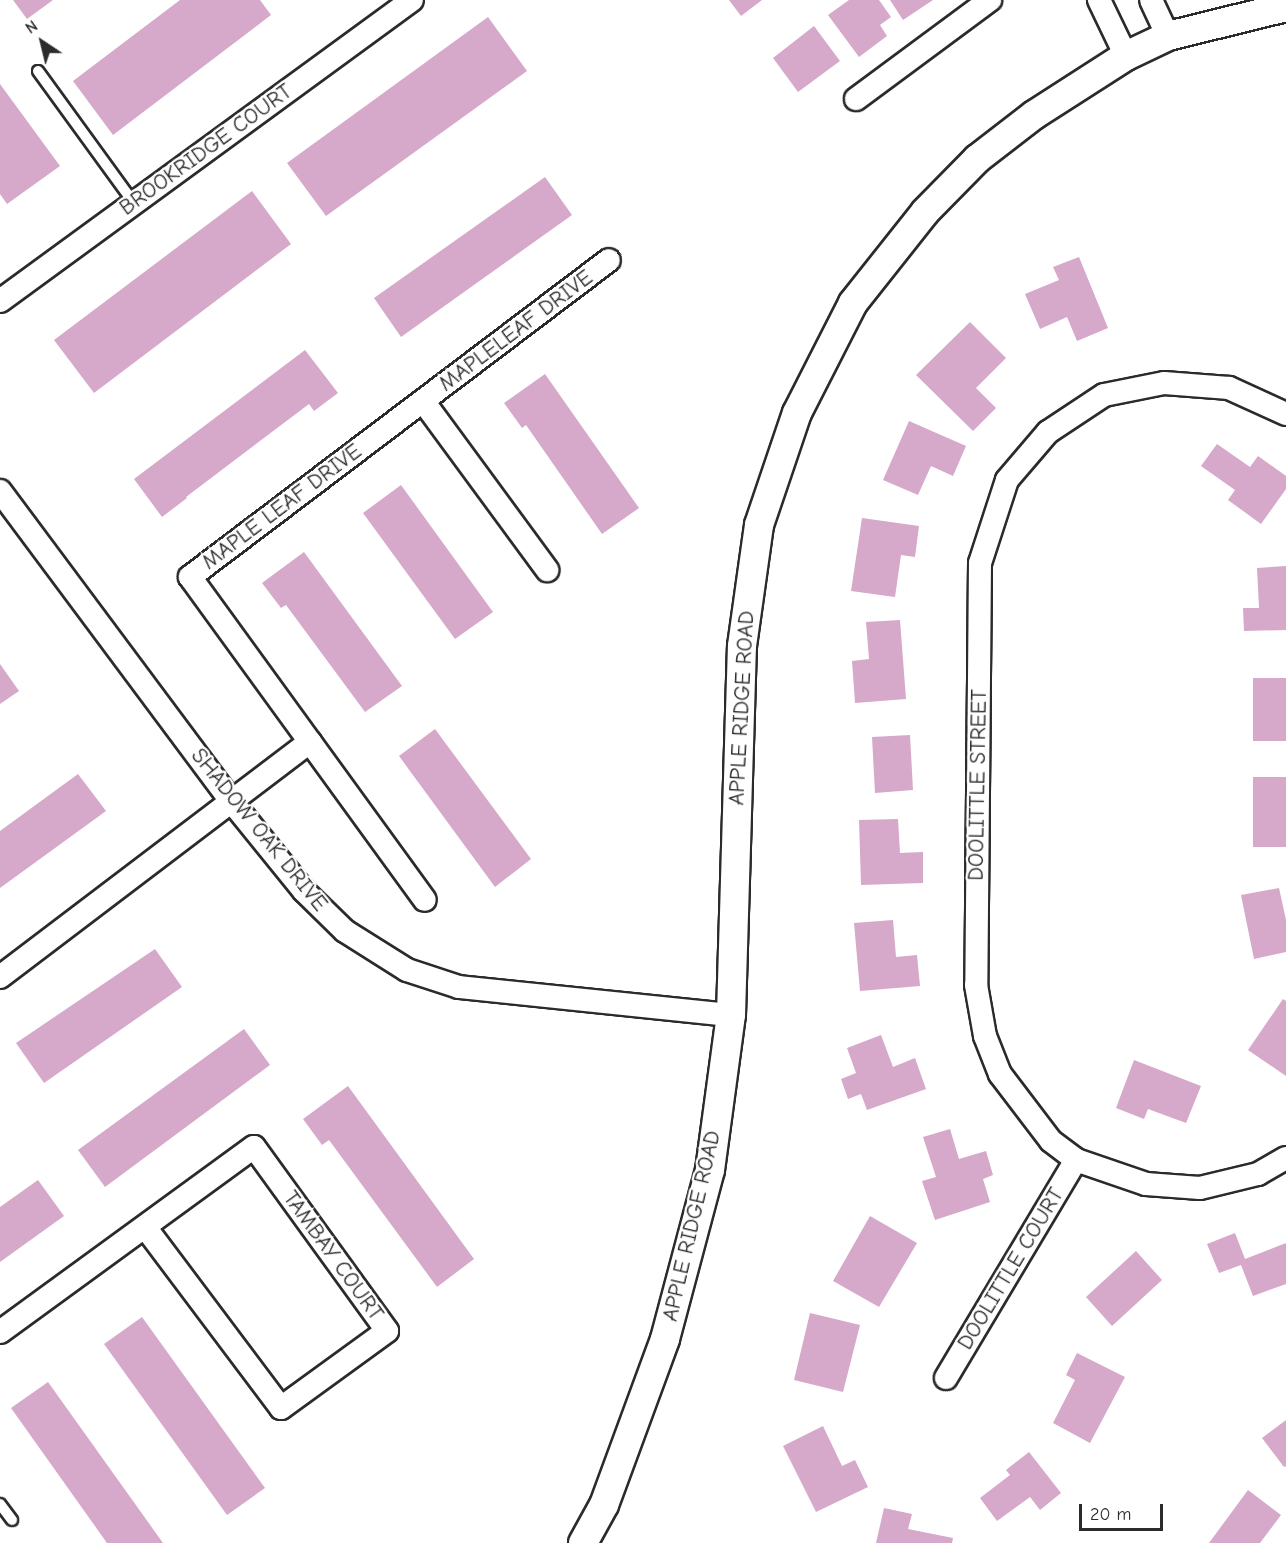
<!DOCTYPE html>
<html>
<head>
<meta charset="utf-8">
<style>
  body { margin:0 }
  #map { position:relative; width:1286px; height:1543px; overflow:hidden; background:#fff; font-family:"Comic Neue",sans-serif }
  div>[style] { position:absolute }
  .building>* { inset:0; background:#d6a8ca }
  .roads { filter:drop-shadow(2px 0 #2b2b2b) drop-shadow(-2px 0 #2b2b2b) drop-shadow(0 2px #2b2b2b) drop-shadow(0 -2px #2b2b2b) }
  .service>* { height:10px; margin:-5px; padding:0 5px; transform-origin:5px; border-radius:5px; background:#fff }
  .minor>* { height:22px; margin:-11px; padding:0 11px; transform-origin:11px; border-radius:11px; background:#fff }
  .tertiary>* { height:28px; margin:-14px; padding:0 14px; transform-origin:14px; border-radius:14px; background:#fff }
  span { translate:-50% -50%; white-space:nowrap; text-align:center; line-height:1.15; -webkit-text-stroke:4.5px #fff; paint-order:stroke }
  .street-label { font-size:22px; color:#2b2b2b }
  .north { position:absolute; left:12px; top:12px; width:60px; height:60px; -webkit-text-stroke:4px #fff; paint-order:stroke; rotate:325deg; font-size:16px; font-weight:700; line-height:24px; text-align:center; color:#2b2b2b }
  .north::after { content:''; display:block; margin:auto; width:21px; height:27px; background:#2b2b2b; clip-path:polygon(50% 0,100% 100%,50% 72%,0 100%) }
  .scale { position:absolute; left:1079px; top:1504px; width:84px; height:27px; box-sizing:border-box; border:3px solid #2b2b2b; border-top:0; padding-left:8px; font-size:18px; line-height:21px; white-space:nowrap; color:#2b2b2b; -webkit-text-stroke:4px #fff; paint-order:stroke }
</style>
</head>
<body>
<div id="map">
  <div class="building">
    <i style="clip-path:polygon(13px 0,53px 0,27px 19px)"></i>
    <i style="clip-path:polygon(180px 0,260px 0,271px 15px,113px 135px,73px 81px)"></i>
    <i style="clip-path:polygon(729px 0,762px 0,741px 16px)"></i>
    <i style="clip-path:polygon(849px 0,879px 0,891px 17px,880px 25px,887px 36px,859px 57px,828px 15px)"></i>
    <i style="clip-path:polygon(890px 0,933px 0,903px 20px)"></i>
    <i style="clip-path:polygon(488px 17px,527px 71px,326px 216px,287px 163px)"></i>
    <i style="clip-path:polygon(814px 26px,840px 61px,798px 92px,773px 58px)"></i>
    <i style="clip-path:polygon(0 84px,60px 166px,7px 204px,0 194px)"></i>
    <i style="clip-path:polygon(545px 177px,572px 215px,401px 337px,374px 298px)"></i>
    <i style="clip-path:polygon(252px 191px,291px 244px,94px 393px,54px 340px)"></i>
    <i style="clip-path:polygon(1079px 257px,1108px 328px,1077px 341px,1067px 317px,1040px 329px,1025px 294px,1059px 280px,1053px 267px)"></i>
    <i style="clip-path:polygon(970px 322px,1006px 358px,976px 388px,996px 408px,973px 431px,916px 375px)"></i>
    <i style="clip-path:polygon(305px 350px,338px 393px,314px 411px,309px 404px,186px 497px,187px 498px,162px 517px,134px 479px)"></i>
    <i style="clip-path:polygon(545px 374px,639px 508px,602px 534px,526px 425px,522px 428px,504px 403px)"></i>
    <i style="clip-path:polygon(909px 421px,966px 446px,953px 476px,931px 466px,918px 495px,883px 480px)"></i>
    <i style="clip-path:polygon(1217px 444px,1250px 467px,1258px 456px,1286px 476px,1286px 489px,1261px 524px,1228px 500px,1235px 490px,1201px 466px)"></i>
    <i style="clip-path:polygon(401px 485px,493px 612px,455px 639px,363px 513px)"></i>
    <i style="clip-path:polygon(862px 518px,919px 526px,915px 557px,901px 555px,895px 597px,851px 591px)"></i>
    <i style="clip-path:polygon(304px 552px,402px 686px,365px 712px,286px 605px,281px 608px,262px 583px)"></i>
    <i style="clip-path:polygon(1286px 566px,1286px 630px,1244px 631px,1243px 608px,1259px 608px,1257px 568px)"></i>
    <i style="clip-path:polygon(900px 620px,906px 699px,855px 703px,852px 661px,869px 659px,866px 622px)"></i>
    <i style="clip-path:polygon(0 664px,19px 691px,0 704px)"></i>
    <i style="clip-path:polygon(1253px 678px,1286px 678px,1286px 741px,1253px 741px)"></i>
    <i style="clip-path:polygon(435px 729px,531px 859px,495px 887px,399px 756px)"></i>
    <i style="clip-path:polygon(910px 735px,913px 790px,875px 793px,872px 737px)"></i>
    <i style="clip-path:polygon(78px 774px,106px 811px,0 888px,0 831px)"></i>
    <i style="clip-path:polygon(1253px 777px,1286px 777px,1286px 847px,1253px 847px)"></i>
    <i style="clip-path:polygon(898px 819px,900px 853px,923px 852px,923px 883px,861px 885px,859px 820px)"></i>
    <i style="clip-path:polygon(1279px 888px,1286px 920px,1286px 952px,1254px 959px,1241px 895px)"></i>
    <i style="clip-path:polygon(893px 920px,896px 957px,917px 955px,920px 986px,860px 991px,854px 923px)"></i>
    <i style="clip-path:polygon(155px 949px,182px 987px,44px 1083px,16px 1043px)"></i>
    <i style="clip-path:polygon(1283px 999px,1286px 1001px,1286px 1076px,1248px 1050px)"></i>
    <i style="clip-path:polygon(244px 1029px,270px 1065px,105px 1187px,78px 1150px)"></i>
    <i style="clip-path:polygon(881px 1035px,893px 1067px,915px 1058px,926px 1089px,867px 1110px,861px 1094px,848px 1099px,841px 1079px,856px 1073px,847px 1048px)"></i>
    <i style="clip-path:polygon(1134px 1060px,1201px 1086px,1186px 1123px,1148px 1109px,1144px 1119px,1116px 1108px)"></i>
    <i style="clip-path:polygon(348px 1086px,474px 1259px,437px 1287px,329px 1140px,322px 1145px,303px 1119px)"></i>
    <i style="clip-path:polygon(950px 1129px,959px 1159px,986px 1151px,993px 1175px,983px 1179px,990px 1202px,935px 1220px,922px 1181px,936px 1177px,923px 1137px)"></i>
    <i style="clip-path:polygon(38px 1180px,64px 1216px,0 1262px,0 1207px)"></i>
    <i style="clip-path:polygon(870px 1216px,917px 1243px,879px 1307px,833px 1281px)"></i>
    <i style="clip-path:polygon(1235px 1233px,1245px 1259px,1286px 1243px,1286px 1284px,1253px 1296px,1241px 1265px,1219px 1273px,1207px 1244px)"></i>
    <i style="clip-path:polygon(1136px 1251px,1162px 1280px,1112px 1326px,1086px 1297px)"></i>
    <i style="clip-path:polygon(810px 1313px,860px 1325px,843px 1392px,794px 1380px)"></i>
    <i style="clip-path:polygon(142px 1317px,265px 1488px,227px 1515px,104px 1344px)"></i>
    <i style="clip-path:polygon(1077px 1353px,1125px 1377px,1090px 1443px,1053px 1423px,1075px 1380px,1066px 1375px)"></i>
    <i style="clip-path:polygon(48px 1382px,163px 1543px,107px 1543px,11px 1408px)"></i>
    <i style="clip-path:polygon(1286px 1420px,1286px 1466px,1284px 1467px,1262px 1438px)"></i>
    <i style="clip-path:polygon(823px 1426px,842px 1466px,855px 1460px,868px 1487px,816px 1512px,783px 1446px)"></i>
    <i style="clip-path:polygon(1029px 1452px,1061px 1493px,1040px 1510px,1030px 1497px,997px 1521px,980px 1498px,1010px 1475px,1006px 1470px)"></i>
    <i style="clip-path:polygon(1248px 1490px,1281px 1515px,1260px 1543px,1209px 1543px)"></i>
    <i style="clip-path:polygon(884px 1508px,912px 1514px,908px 1529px,953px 1538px,952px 1543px,876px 1543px)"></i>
  </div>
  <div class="roads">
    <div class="service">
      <i style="left:38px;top:71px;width:163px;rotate:54deg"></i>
      <i style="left:0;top:1504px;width:20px;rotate:53deg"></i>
    </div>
    <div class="minor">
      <i style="left:1099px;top:0;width:62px;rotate:64.3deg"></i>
      <i style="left:1151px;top:0;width:40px;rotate:65deg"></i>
      <i style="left:856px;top:99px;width:167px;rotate:-36.5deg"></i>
      <i style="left:0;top:301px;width:510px;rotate:-36.15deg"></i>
      <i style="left:423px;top:401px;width:210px;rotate:53.7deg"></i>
      <i style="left:1286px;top:414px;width:63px;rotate:-155.5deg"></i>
      <i style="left:1229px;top:388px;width:65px;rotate:-175.6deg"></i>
      <i style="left:1164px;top:383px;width:61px;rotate:168.7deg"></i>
      <i style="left:1104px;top:395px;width:67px;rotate:146.5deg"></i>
      <i style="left:1048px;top:432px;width:63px;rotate:130.5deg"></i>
      <i style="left:1007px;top:480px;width:87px;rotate:108deg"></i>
      <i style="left:980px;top:563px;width:422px;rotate:90.5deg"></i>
      <i style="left:976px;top:985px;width:52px;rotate:80deg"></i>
      <i style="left:985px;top:1036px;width:41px;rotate:68.5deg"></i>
      <i style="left:1000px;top:1074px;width:84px;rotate:52.7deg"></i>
      <i style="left:1051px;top:1141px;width:31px;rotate:37deg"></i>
      <i style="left:1076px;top:1160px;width:74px;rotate:18.9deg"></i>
      <i style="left:1146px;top:1184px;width:54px;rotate:4.2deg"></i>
      <i style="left:1200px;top:1188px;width:60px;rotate:-13.6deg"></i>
      <i style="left:1258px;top:1174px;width:32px;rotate:-30deg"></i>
      <i style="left:0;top:491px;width:388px;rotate:53.3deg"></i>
      <i style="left:232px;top:802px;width:114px;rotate:51deg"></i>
      <i style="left:304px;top:891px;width:57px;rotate:44.3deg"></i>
      <i style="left:345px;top:931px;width:73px;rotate:32.2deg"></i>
      <i style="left:407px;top:970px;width:55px;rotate:18.1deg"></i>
      <i style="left:459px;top:987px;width:273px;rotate:5.9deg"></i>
      <i style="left:310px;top:742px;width:195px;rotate:54deg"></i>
      <i style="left:0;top:977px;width:389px;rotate:-37.2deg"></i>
      <i style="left:310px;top:742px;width:204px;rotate:-126deg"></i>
      <i style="left:190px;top:577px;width:525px;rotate:-37.11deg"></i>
      <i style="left:0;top:1332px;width:314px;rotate:-36.1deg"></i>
      <i style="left:254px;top:1147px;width:227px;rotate:54.1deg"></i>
      <i style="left:387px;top:1331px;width:131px;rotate:144deg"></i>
      <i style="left:281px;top:1408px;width:226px;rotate:-126.9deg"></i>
      <i style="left:946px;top:1378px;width:254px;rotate:-59.2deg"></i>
    </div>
    <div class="tertiary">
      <i style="left:583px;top:1543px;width:43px;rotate:-61.1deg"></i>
      <i style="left:604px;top:1505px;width:177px;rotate:-69.8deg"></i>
      <i style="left:665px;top:1339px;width:175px;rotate:-75.1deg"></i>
      <i style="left:710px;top:1170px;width:156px;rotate:-82.3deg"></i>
      <i style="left:731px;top:1015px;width:369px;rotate:-88.3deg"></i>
      <i style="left:742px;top:646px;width:122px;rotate:-82deg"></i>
      <i style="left:759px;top:525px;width:118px;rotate:-71.3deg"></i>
      <i style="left:797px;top:413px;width:123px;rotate:-63deg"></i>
      <i style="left:853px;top:303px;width:116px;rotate:-51.6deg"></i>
      <i style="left:925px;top:212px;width:74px;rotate:-45.5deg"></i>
      <i style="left:977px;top:159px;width:72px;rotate:-37.7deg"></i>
      <i style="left:1034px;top:115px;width:109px;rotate:-32.7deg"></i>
      <i style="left:1126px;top:56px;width:47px;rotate:-25.5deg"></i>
      <i style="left:1168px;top:36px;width:122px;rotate:-13.8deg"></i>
    </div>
  </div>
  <div class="street-label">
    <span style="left:206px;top:150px;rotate:-36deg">BROOKRIDGE COURT</span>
    <span style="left:516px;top:331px;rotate:-37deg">MAPLELEAF DRIVE</span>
    <span style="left:282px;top:507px;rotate:-37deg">MAPLE LEAF DRIVE</span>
    <span style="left:742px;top:708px;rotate:-87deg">APPLE RIDGE ROAD</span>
    <span style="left:978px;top:785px;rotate:-89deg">DOOLITTLE STREET</span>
    <span style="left:259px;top:830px;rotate:51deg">SHADOW OAK DRIVE</span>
    <span style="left:692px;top:1226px;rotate:-77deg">APPLE RIDGE ROAD</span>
    <span style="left:333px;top:1256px;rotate:54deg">TAMBAY COURT</span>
    <span style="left:1011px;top:1269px;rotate:-59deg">DOOLITTLE COURT</span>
  </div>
  <div class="north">N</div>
  <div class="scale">20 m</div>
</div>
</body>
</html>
